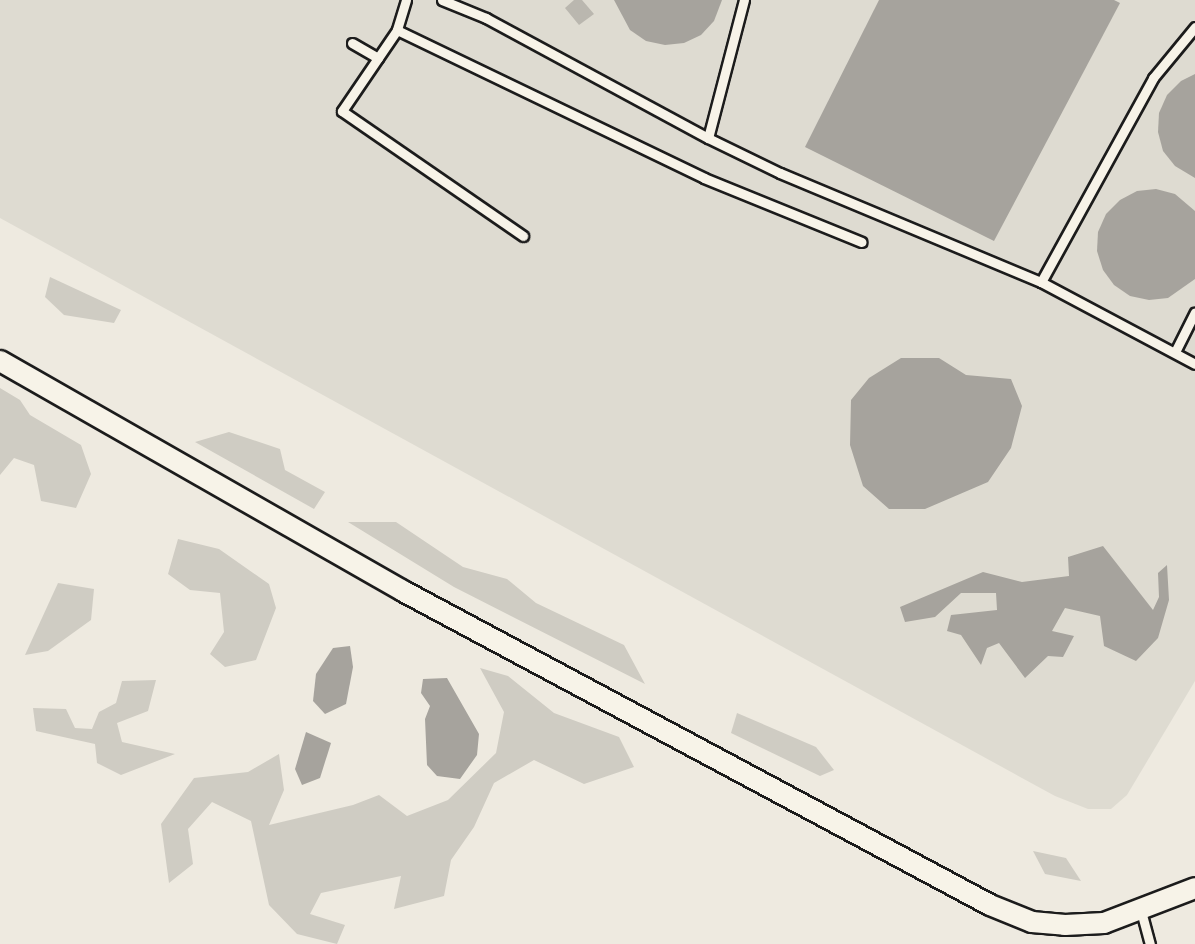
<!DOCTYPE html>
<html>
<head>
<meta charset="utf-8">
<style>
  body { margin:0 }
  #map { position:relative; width:1195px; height:944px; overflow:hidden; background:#eeeae0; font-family:Pangolin,sans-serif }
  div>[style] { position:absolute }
  .built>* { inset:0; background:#dedbd1 }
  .green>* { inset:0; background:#cfccc3 }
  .water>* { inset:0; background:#a6a39d }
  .building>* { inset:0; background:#bab7af }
  .roads { filter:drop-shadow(2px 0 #1c1c1c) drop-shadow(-2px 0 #1c1c1c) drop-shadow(0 2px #1c1c1c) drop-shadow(0 -2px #1c1c1c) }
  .lane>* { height:9px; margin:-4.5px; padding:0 4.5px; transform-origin:4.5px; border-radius:4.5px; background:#f7f3e8 }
  .street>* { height:20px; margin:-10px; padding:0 10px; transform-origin:10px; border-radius:10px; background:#f7f3e8 }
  span { translate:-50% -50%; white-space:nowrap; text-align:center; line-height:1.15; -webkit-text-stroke:4.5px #f7f3e8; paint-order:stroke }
</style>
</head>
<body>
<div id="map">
  <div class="built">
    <i style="clip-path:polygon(0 0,1195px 0,1195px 681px,1127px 795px,1111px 809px,1088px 809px,1055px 796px,0 218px)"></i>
  </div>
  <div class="green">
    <i style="clip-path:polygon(50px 277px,121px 310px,114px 323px,64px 315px,45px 297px)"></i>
    <i style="clip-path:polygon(0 388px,20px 400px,30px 415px,81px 445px,91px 474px,76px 508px,41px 501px,34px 465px,14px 458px,0 475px)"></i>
    <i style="clip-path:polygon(229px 432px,280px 449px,285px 470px,325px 492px,314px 509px,195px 442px)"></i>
    <i style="clip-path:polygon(348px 522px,396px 522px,463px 567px,507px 579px,536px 603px,624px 645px,645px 684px,454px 587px)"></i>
    <i style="clip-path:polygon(178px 539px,219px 549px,269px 584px,276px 608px,256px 660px,225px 667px,210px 654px,224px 632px,220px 593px,190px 590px,168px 574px)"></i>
    <i style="clip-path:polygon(58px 583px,94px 589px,91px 620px,48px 651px,25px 655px)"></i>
    <i style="clip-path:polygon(480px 668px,508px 676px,554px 713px,619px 737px,634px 767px,584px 784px,534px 760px,494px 783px,474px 827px,451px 860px,444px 896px,394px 909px,401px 876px,321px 893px,310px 914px,345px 925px,337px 944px,297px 934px,269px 905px,251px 821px,212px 802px,188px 829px,193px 864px,169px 883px,161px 824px,194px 778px,248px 772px,279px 754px,284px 790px,269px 825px,353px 805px,379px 795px,407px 816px,448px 800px,496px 753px,504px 712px)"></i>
    <i style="clip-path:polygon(156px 680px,148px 711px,117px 723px,122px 742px,175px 754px,121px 775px,97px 763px,95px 744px,36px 731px,33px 708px,66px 709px,75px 728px,92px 729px,99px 712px,116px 703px,122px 681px)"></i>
    <i style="clip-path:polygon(737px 713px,816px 747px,834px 770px,820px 776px,731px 733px)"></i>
    <i style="clip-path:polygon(1033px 851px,1066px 858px,1081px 881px,1045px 874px)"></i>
  </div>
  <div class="water">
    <i style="clip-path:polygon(614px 0,722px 0,714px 21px,701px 35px,684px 43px,665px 45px,646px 41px,630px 30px)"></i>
    <i style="clip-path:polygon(879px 0,1114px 0,1120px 3px,994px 241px,805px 147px)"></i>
    <i style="clip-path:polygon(1195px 74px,1195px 178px,1175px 166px,1163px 151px,1158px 132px,1159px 113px,1167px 95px,1181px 81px)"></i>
    <i style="clip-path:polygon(1156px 189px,1175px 194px,1195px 211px,1195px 279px,1168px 298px,1149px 300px,1130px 296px,1114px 285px,1103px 270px,1097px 251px,1098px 232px,1106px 214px,1120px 200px,1137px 191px)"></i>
    <i style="clip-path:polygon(901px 358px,939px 358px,966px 375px,1011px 379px,1022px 406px,1011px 448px,988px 482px,925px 509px,889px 509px,863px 486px,850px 445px,851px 400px,869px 378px)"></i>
    <i style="clip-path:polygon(1103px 546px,1153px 610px,1159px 597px,1158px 573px,1167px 565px,1169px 600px,1158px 638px,1136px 661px,1104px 646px,1100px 616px,1065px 608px,1052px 631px,1074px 636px,1063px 657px,1048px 656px,1025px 678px,999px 643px,987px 648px,981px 665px,961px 635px,947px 631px,951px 615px,997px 610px,996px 593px,961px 593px,935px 617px,905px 622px,900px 607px,983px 572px,1022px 582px,1069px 576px,1068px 557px)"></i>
    <i style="clip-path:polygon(350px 646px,353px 667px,346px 704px,325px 714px,313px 701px,316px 674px,333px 648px)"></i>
    <i style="clip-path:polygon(447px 678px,479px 734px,477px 755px,460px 779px,437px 776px,427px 765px,425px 719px,430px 706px,421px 693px,423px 679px)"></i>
    <i style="clip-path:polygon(306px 732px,331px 743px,320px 778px,302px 785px,295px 769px)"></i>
  </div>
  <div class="building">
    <i style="clip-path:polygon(574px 0,582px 0,594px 14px,579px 25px,565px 8px)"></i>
  </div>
  <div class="roads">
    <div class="lane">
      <i style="left:406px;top:0;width:31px;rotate:107deg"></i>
      <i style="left:397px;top:30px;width:98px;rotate:124.2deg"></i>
      <i style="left:342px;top:111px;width:220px;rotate:34.6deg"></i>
      <i style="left:442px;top:0;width:48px;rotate:22.2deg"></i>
      <i style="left:486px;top:18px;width:252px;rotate:28.4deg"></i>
      <i style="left:708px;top:138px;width:80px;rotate:25.9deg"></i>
      <i style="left:780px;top:173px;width:283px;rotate:22.7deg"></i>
      <i style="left:1041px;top:282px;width:174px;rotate:28deg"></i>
      <i style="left:397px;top:30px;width:341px;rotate:25.7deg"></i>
      <i style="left:704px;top:178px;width:170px;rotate:22.1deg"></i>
      <i style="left:352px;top:43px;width:30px;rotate:30deg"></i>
      <i style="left:708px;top:138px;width:143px;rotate:-75.4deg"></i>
      <i style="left:1041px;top:282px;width:233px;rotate:-61.2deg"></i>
      <i style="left:1153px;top:78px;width:66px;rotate:-50.5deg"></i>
      <i style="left:1176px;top:350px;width:42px;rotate:-63.4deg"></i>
      <i style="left:1141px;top:911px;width:34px;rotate:75deg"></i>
    </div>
    <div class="street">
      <i style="left:0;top:361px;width:464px;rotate:29.7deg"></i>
      <i style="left:403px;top:591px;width:666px;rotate:28.14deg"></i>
      <i style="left:990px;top:905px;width:45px;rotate:22deg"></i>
      <i style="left:1032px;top:922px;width:33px;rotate:5deg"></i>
      <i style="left:1065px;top:925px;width:39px;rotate:-3deg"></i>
      <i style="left:1104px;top:923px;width:97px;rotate:-21deg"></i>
    </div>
  </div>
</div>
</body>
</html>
